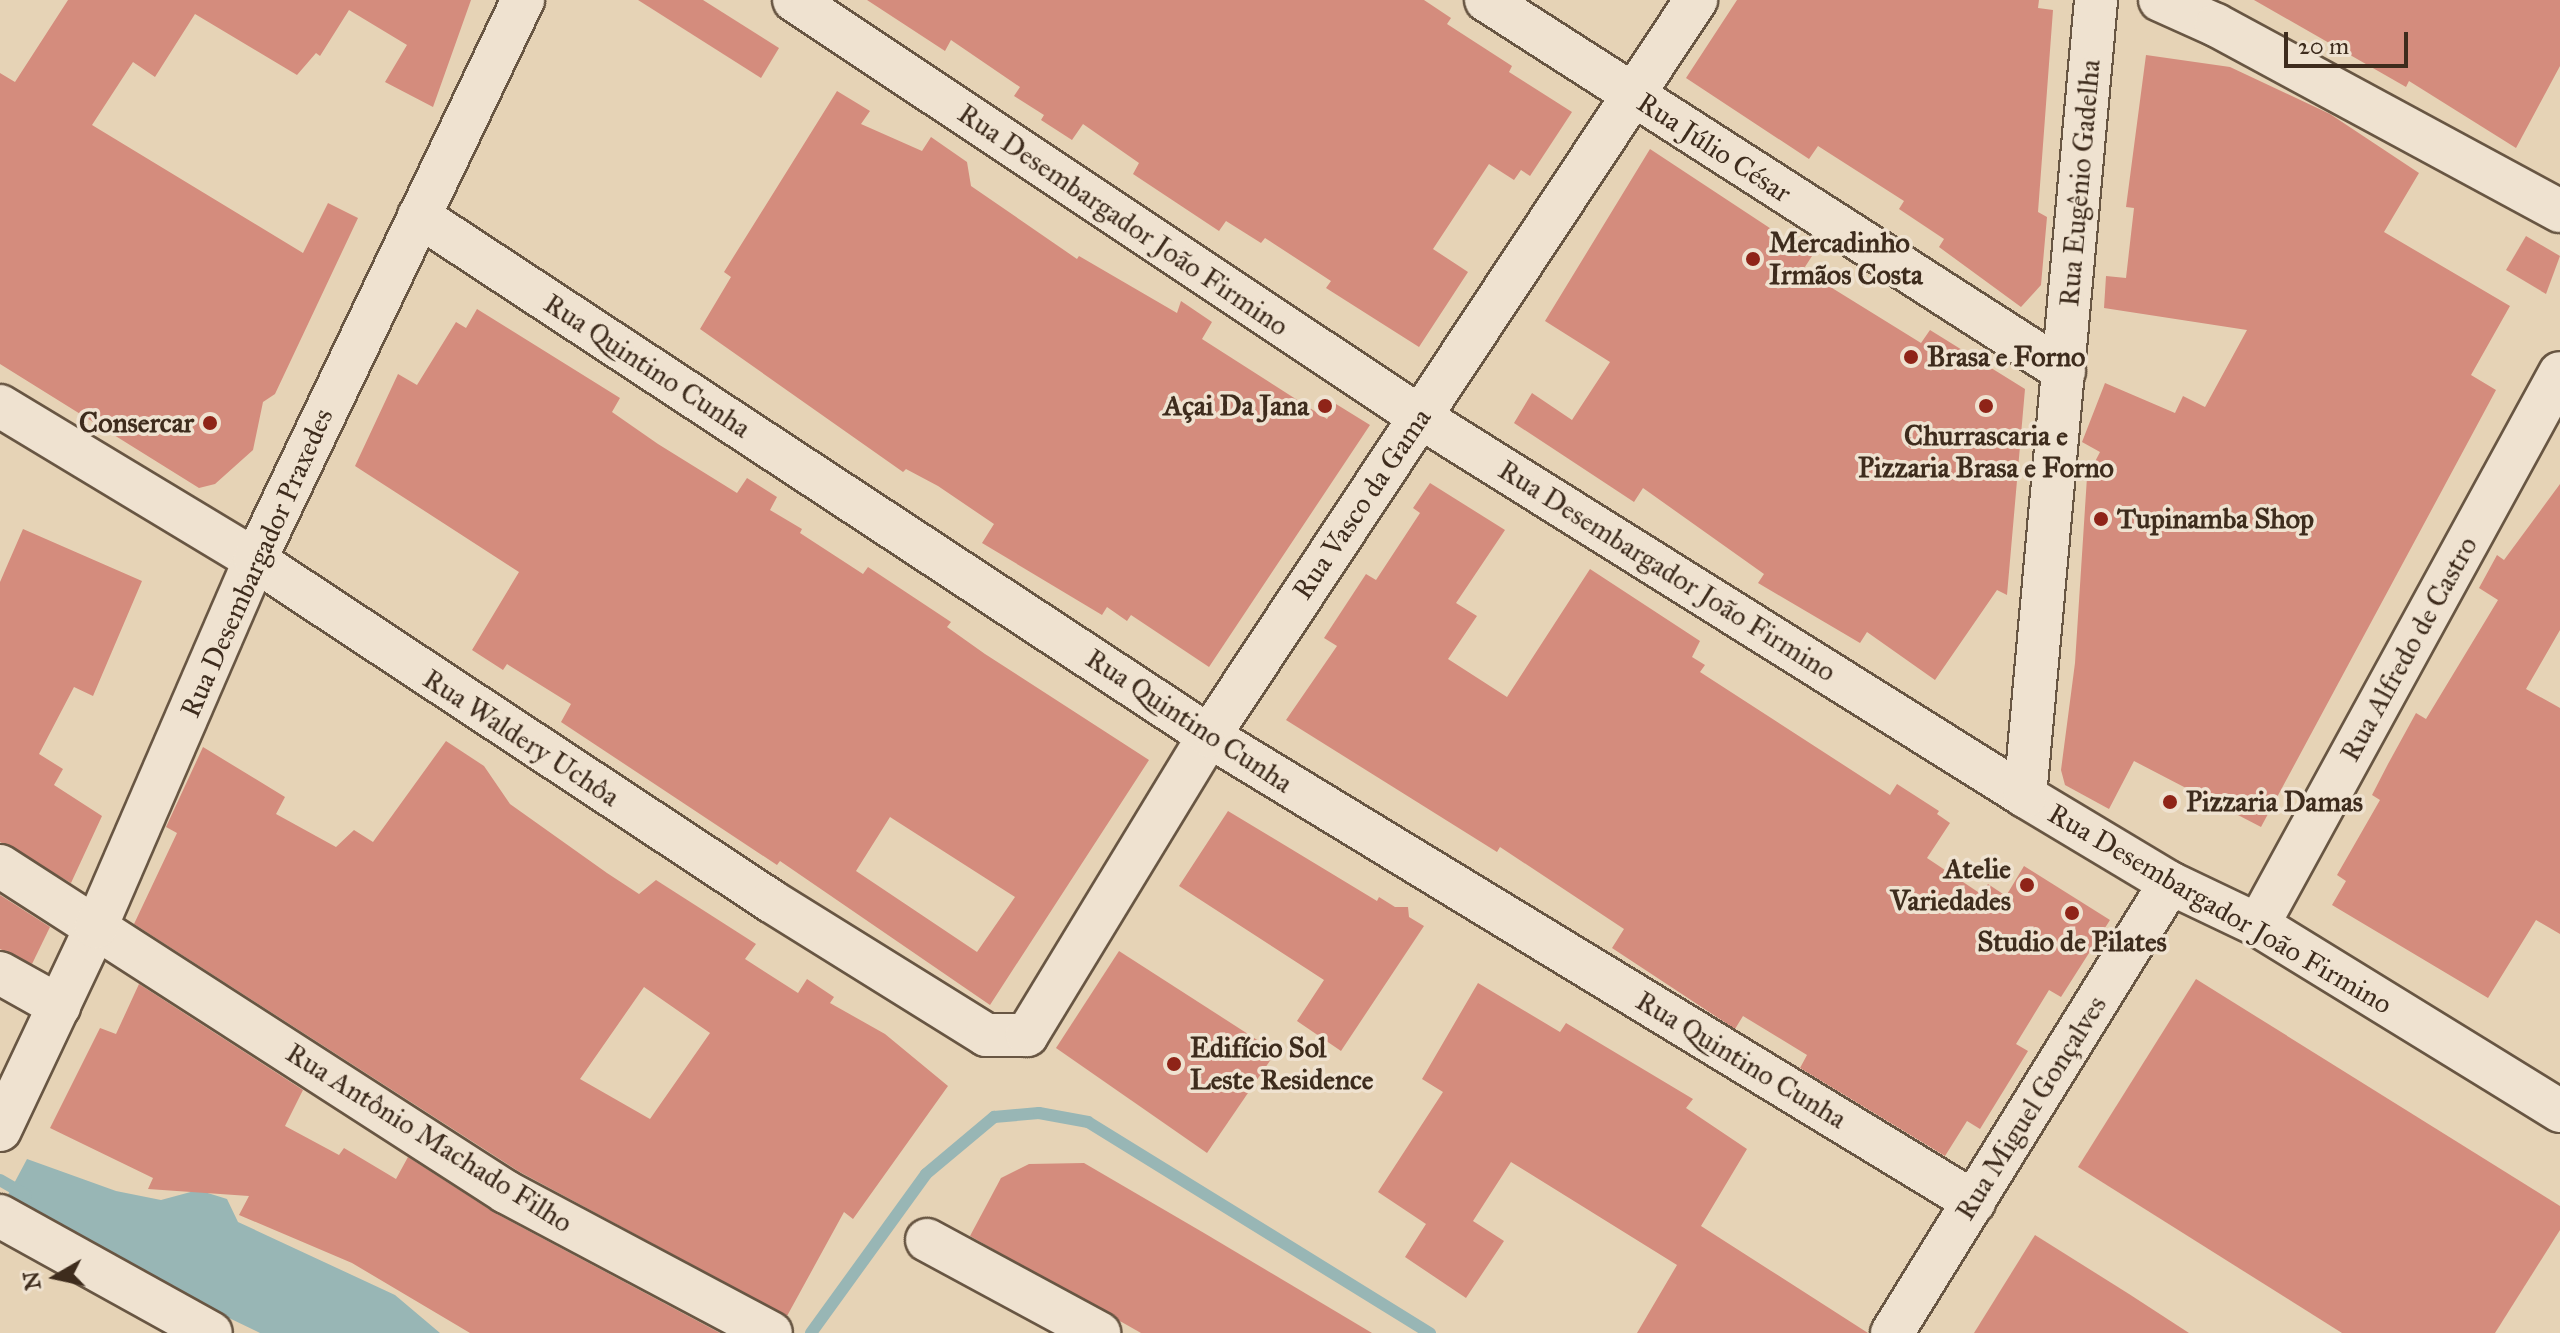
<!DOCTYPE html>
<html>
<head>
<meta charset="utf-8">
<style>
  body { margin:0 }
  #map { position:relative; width:2560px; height:1333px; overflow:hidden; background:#e6d3b6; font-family:"IM FELL Great Primer",serif }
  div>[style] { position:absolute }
  .water>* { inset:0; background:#98b6b5 }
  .stream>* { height:12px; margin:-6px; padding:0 6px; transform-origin:6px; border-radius:6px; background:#98b6b5 }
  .building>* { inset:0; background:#d48c7d }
  .roads { filter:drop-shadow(2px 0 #685643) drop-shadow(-2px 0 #685643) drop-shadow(0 2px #685643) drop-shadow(0 -2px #685643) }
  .minor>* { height:42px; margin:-21px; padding:0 21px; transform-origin:21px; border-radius:21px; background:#efe2d0 }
  .dots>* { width:22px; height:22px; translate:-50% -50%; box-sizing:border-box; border:4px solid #efe2d0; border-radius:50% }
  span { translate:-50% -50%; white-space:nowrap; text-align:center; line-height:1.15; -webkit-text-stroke:7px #efe2d0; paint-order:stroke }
  .street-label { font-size:28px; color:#3e2c1d }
  .poi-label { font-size:28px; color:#3e2c1d; font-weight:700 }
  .left { translate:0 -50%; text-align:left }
  .right { translate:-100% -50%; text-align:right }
  .north { position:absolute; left:16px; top:1237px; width:80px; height:80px; -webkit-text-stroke:6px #efe2d0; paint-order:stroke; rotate:261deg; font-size:22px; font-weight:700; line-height:32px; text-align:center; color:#3e2c1d }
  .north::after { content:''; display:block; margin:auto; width:28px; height:36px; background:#3e2c1d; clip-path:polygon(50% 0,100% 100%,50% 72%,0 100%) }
  .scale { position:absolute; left:2284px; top:32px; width:124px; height:36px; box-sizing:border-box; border:4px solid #3e2c1d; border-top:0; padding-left:10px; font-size:24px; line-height:28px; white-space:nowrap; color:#3e2c1d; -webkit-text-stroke:6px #efe2d0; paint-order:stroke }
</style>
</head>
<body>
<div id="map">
  <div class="water">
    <i style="clip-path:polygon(27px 1159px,116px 1191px,161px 1200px,198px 1190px,227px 1199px,238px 1222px,395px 1295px,440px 1333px,260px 1333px,1px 1208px)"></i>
  </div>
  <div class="stream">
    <i style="left:0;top:1180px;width:30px;rotate:30deg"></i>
    <i style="left:811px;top:1333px;width:196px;rotate:-54.1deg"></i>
    <i style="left:926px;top:1174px;width:89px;rotate:-40deg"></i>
    <i style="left:994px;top:1117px;width:45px;rotate:-5.1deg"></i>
    <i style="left:1039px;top:1113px;width:50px;rotate:10.4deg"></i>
    <i style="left:1088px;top:1122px;width:402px;rotate:31.7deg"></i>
  </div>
  <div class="building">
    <i style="clip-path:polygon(68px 0,471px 0,433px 107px,385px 82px,407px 45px,349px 10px,320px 56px,316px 53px,297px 75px,195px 14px,155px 77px,133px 62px,92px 125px,303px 253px,328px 203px,358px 218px,275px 394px,263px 402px,253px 450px,215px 484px,199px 488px,0 364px,0 73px,15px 82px)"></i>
    <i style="clip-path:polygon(638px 0,703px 0,779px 48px,761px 78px)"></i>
    <i style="clip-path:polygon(867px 0,1424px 0,1451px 18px,1447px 24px,1512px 66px,1509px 72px,1572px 112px,1530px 176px,1521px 170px,1514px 180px,1489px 164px,1433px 249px,1468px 272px,1419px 347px,1326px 288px,1331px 281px,1265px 238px,1261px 243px,1226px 221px,1219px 231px,1133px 174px,1139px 163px,1083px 124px,1072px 140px,1041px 120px,1044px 115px,1014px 96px,1020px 87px,951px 40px,945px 51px)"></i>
    <i style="clip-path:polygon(1737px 0,2039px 0,2038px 8px,2053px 10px,2038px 212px,2047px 217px,2041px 285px,2021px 307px,1939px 247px,1944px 239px,1899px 209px,1904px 201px,1818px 146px,1809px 159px,1686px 78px)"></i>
    <i style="clip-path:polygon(2254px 0,2560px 0,2560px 66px,2516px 148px,2409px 81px,2406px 87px)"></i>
    <i style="clip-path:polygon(2146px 55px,2230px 67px,2330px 114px,2419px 173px,2384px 232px,2510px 306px,2471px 375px,2496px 390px,2261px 827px,2134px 761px,2109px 809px,2065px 785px,2061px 770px,2075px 663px,2087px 477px,2100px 452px,2082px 442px,2105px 383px,2175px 413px,2183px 396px,2205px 407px,2247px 330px,2104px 308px,2106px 276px,2126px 278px,2134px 208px,2126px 207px)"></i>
    <i style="clip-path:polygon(837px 91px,870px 111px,861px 124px,922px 151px,931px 137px,967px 162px,971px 186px,1077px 259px,1079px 256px,1177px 313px,1181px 301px,1212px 322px,1202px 339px,1327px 419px,1336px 404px,1370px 425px,1209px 667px,1131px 615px,1127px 621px,1107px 607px,1102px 615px,982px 543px,994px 524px,938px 486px,906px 469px,903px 472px,700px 329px,731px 277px,724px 272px)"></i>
    <i style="clip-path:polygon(1650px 149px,1812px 256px,1803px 270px,1921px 343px,1930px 330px,2025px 389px,2007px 595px,1997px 590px,1935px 680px,1867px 632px,1860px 643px,1758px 583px,1764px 574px,1643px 488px,1634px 502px,1514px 423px,1532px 393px,1572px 420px,1610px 362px,1545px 321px)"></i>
    <i style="clip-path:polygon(2526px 236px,2560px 256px,2546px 294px,2506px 270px)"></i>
    <i style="clip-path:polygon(evenodd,477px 309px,620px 398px,612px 412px,658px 444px,737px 493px,747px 478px,777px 497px,770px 510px,802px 529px,800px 533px,863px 574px,868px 567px,951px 622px,947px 627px,985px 654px,1149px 760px,990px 1005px,780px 861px,777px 865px,561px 722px,571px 704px,507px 664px,503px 670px,472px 650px,519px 572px,355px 466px,398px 374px,417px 385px,456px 322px,466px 328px,477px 309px,890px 817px,1015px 897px,977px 952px,856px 871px,890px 817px)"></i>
    <i style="clip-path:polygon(1430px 483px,1505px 530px,1456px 603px,1477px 616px,1448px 659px,1507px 697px,1590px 569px,1700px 641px,1692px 657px,1705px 665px,1700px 672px,1890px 795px,1897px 784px,1939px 811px,1937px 814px,1950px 823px,1927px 858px,1981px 894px,1988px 884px,2006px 896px,2024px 866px,2110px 920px,2061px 997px,2049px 990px,2016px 1044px,2028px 1051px,1980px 1129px,1967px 1121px,1945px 1156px,1800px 1068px,1807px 1055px,1743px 1016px,1735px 1029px,1612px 948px,1624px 929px,1500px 847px,1497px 852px,1286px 720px,1337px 646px,1324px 638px,1366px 574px,1376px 580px,1420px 513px,1413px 508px)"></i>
    <i style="clip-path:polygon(2560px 484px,2560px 630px,2526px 689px,2560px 708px,2560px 934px,2536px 920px,2488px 998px,2332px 905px,2346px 881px,2337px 875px,2380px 800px,2372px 795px,2388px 764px,2416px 713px,2426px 719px,2498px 600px,2479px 588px,2497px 555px,2504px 560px)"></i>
    <i style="clip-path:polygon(23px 529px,142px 581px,93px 696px,74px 687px,39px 754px,63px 769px,54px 785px,102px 816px,71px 883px,0 842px,0 582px)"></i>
    <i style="clip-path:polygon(evenodd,446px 741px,484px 766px,510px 804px,607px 873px,639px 894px,656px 880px,756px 944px,745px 959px,798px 993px,807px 979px,834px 997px,830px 1003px,885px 1034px,948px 1086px,853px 1219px,844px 1212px,787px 1316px,518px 1171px,134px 924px,177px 833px,166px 827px,203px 747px,285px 797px,276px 814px,336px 847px,354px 830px,373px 842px,446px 741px,644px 987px,710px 1033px,650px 1119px,580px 1079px,644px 987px)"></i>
    <i style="clip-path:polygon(1228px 811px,1377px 901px,1379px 897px,1395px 907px,1408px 907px,1409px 917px,1424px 926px,1341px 1051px,1297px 1021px,1324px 980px,1179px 886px)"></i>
    <i style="clip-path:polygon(0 895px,50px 927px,32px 964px,0 949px)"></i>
    <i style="clip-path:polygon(1119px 951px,1276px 1052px,1207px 1153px,1056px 1048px)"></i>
    <i style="clip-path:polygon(2196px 979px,2560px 1206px,2560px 1230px,2495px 1333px,2342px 1333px,2078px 1167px)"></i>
    <i style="clip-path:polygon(1478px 983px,1560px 1032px,1566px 1023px,1693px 1099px,1686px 1108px,1747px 1149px,1701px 1226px,1868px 1333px,1637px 1333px,1677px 1265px,1511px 1162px,1473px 1221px,1504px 1241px,1466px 1298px,1405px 1257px,1426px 1224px,1378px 1192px,1443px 1092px,1422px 1079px)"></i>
    <i style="clip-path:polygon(139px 984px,303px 1090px,285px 1126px,339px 1155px,344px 1148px,396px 1179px,408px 1157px,495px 1213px,720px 1333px,470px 1333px,352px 1263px,239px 1215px,249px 1196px,148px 1189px,153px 1178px,50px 1128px,100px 1028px,116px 1034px)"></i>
    <i style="clip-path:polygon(1084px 1163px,1204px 1233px,1372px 1333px,1141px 1333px,970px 1236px,1001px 1178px,1029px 1164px)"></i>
    <i style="clip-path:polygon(2035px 1235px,2129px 1294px,2189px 1333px,1974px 1333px)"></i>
  </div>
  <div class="roads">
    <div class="minor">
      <i style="left:794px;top:0;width:752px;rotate:33.67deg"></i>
      <i style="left:1420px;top:417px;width:714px;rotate:32.06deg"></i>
      <i style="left:2025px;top:796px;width:169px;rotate:31deg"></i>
      <i style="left:2170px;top:883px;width:98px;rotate:25.5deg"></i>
      <i style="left:2258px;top:925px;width:355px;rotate:31.6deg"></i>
      <i style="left:1486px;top:0;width:687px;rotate:32.7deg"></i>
      <i style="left:2160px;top:0;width:61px;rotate:24.1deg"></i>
      <i style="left:2216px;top:25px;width:391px;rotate:28.4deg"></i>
      <i style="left:419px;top:216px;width:946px;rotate:33.35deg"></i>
      <i style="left:1209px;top:736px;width:896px;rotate:31.35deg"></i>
      <i style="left:0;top:406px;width:298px;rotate:31.1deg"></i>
      <i style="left:255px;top:560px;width:618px;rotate:33.46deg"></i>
      <i style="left:771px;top:901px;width:253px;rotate:31.9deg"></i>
      <i style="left:986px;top:1035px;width:41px"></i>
      <i style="left:1027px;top:1035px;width:350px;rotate:-58.7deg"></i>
      <i style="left:1209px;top:736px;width:883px;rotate:-56.51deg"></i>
      <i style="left:2025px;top:796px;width:799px;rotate:-84.9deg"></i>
      <i style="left:0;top:866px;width:602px;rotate:32.79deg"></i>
      <i style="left:506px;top:1192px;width:300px;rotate:28deg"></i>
      <i style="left:2258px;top:925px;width:629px;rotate:-61.32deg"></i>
      <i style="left:0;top:973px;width:68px;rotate:29.2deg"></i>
      <i style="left:0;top:1130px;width:225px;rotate:-64.7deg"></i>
      <i style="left:96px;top:927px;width:400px;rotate:-66.6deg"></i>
      <i style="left:255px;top:560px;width:621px;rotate:-64.43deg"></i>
      <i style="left:0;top:1216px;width:241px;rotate:29deg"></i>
      <i style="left:927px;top:1240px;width:196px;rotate:28.4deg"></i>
      <i style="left:1892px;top:1333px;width:529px;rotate:-58.29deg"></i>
    </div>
  </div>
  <div class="dots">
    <i style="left:1753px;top:259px;background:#8f2418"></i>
    <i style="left:1911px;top:357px;background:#8f2418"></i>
    <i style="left:1325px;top:406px;background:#8f2418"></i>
    <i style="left:1986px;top:406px;background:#8f2418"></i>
    <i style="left:210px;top:423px;background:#8f2418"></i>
    <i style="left:2101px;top:519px;background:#8f2418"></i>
    <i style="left:2170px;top:802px;background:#8f2418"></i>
    <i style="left:2027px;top:885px;background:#8f2418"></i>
    <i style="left:2072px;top:913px;background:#8f2418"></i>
    <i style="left:1174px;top:1064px;background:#8f2418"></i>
  </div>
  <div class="street-label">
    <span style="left:1714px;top:148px;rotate:33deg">Rua Júlio César</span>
    <span style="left:2080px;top:183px;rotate:-85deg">Rua Eugênio Gadelha</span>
    <span style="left:1123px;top:220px;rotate:34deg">Rua Desembargador João Firmino</span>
    <span style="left:647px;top:366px;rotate:33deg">Rua Quintino Cunha</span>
    <span style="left:1362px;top:504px;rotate:-56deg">Rua Vasco da Gama</span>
    <span style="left:257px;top:563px;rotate:-66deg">Rua Desembargador Praxedes</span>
    <span style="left:1667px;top:571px;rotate:32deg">Rua Desembargador João Firmino</span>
    <span style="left:2409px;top:649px;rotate:-61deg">Rua Alfredo de Castro</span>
    <span style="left:1189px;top:721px;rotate:33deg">Rua Quintino Cunha</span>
    <span style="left:521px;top:738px;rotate:33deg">Rua Waldery Uchôa</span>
    <span style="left:2220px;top:909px;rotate:30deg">Rua Desembargador João Firmino</span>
    <span style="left:1741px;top:1060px;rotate:31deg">Rua Quintino Cunha</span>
    <span style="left:2031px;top:1108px;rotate:-58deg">Rua Miguel Gonçalves</span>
    <span style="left:429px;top:1138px;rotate:32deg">Rua Antônio Machado Filho</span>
  </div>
  <div class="poi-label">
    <span class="left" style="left:1769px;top:259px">Mercadinho<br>Irmãos Costa</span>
    <span class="left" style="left:1927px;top:357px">Brasa e Forno</span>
    <span class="right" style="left:1309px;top:406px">Açai Da Jana</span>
    <span class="right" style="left:194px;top:423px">Consercar</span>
    <span style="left:1986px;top:452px">Churrascaria e<br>Pizzaria Brasa e Forno</span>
    <span class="left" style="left:2117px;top:519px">Tupinamba Shop</span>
    <span class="left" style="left:2186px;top:802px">Pizzaria Damas</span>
    <span class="right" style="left:2011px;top:885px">Atelie<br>Variedades</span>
    <span style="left:2072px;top:942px">Studio de Pilates</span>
    <span class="left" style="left:1190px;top:1064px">Edifício Sol<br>Leste Residence</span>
  </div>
  <div class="north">N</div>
  <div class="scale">20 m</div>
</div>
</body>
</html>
